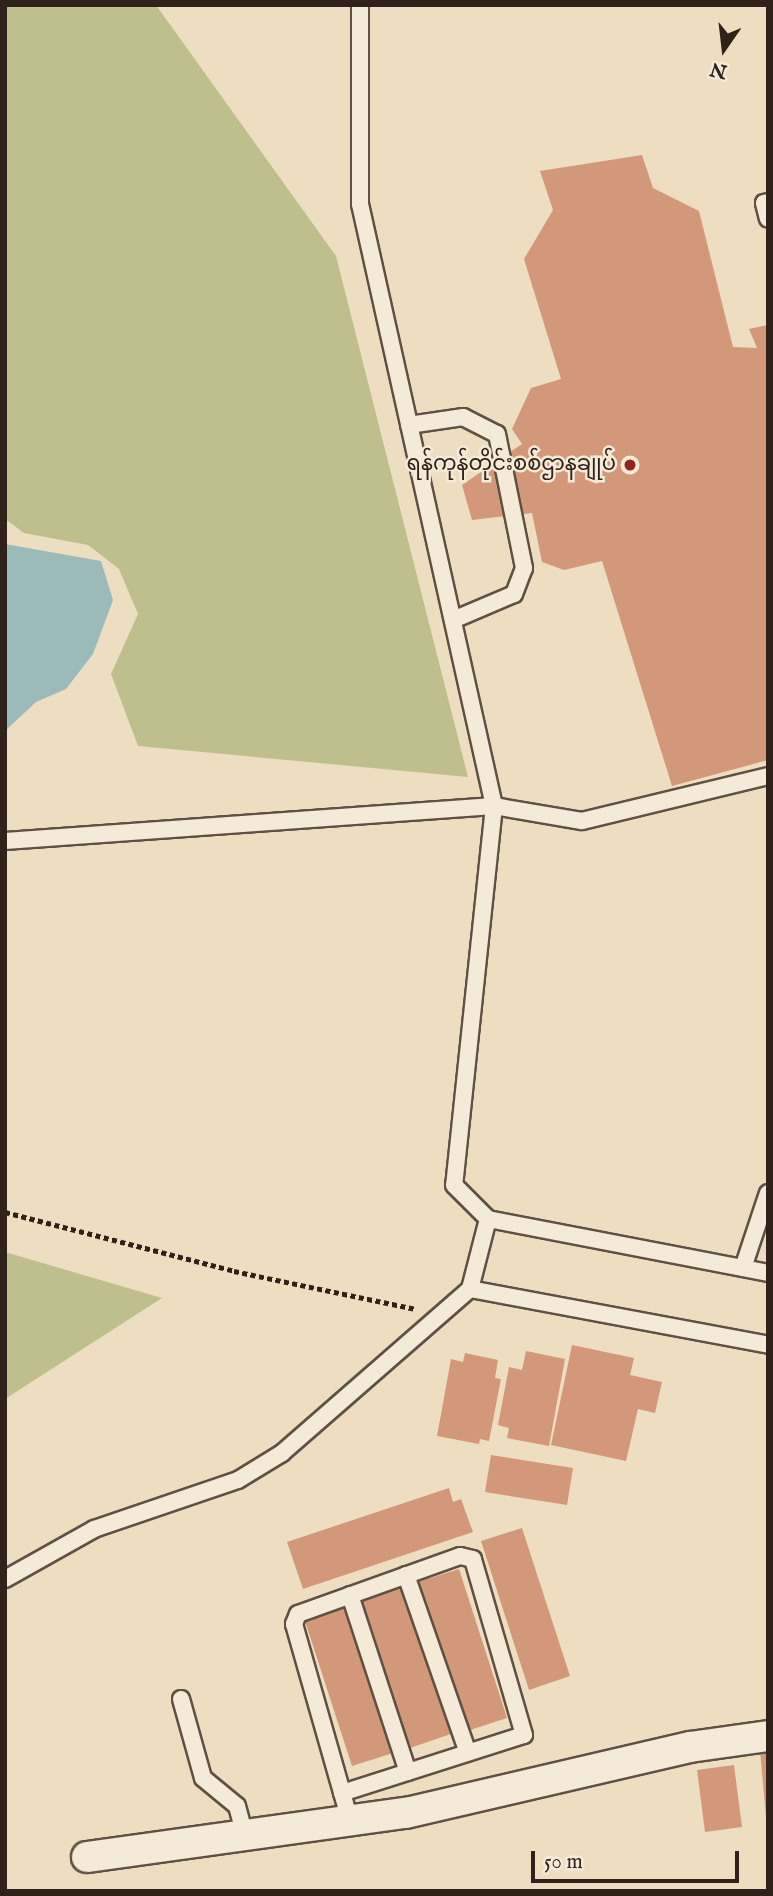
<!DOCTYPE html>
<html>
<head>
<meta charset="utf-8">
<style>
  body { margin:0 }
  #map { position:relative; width:773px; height:1896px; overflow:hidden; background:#eddec1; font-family:"IM FELL English","Noto Sans Myanmar",serif }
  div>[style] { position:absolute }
  .green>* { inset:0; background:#bfbf8e }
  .water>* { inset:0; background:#9abbb9 }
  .building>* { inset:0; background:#d39879 }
  .path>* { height:4.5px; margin-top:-2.25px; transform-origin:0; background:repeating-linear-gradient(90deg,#30211b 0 5px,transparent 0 8.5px) }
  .roads { filter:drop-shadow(2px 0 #5f5044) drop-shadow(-2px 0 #5f5044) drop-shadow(0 2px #5f5044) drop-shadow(0 -2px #5f5044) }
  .lane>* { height:16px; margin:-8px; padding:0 8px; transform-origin:8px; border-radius:8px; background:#f3ead7 }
  .street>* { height:30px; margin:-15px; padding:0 15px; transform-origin:15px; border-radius:15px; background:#f3ead7 }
  .dots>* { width:19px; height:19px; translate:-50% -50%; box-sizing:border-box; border:4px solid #f3ead7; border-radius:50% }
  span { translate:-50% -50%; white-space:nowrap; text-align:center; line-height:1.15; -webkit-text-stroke:5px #f3ead7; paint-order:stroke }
  .poi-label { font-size:21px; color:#30211b }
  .right { translate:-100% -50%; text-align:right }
  .frame { position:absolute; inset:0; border:7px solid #30211b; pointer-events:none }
  .north { position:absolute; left:689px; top:14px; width:70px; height:70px; -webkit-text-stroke:5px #f3ead7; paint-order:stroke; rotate:194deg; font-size:19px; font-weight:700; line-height:28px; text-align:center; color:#30211b }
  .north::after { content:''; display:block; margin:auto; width:24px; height:32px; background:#30211b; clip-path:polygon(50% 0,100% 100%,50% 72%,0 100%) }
  .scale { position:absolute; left:531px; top:1851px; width:208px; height:32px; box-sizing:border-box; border:4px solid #30211b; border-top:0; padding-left:9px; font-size:21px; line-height:24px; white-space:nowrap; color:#30211b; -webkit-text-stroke:5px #f3ead7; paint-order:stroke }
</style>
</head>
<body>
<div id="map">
  <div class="green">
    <i style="clip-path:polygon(5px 5px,156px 5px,336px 256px,468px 777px,138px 746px,111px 674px,138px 614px,119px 569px,88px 545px,24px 533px,5px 519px)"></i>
    <i style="clip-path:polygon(5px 1252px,162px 1298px,5px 1399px)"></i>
  </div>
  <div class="water">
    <i style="clip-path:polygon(5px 544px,101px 561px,113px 600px,93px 654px,66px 689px,36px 702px,5px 731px)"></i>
  </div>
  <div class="building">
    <i style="clip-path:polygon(642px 155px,653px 188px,699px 211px,733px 347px,757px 348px,749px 329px,768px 325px,768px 760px,672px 786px,602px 561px,564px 570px,542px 562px,532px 513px,472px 520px,462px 485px,522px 444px,512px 429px,531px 388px,561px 379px,524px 259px,553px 210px,540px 171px)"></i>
    <i style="clip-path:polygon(572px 1345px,634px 1358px,630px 1375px,662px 1382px,655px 1413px,638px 1409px,626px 1461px,551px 1445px)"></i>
    <i style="clip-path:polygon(526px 1351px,565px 1359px,549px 1446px,507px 1438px,509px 1428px,498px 1425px,509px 1367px,522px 1370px)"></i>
    <i style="clip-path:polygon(465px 1353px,498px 1360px,495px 1378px,501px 1379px,489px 1441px,480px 1439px,479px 1444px,437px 1436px,451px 1359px,463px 1362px)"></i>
    <i style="clip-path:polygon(491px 1455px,573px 1468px,567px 1505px,485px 1492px)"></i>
    <i style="clip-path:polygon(449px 1488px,453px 1502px,461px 1499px,473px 1532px,303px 1589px,287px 1542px)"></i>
    <i style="clip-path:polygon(522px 1528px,570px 1676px,529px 1690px,481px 1541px)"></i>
    <i style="clip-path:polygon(459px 1569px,507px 1718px,467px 1731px,418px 1582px)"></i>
    <i style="clip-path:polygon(403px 1586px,451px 1734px,410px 1748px,361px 1599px)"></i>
    <i style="clip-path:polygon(345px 1605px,393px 1753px,352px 1766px,304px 1618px)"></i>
    <i style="clip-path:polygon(768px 1749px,768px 1817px,766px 1817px,760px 1750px)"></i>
    <i style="clip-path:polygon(734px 1765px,742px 1827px,705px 1832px,697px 1770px)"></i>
  </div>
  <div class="path">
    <i style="left:5px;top:1212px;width:236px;rotate:14.4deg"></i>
    <i style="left:234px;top:1271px;width:186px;rotate:11.8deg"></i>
  </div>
  <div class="roads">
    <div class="lane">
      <i style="left:360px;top:5px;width:199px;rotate:90deg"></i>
      <i style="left:360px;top:204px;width:617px;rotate:77.45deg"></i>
      <i style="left:494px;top:806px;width:381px;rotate:96deg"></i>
      <i style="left:454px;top:1185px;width:48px;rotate:45deg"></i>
      <i style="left:488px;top:1219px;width:285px;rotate:10.9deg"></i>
      <i style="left:768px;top:202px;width:4px;rotate:166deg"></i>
      <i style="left:764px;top:203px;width:16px;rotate:76deg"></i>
      <i style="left:409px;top:425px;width:55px;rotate:-8.4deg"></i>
      <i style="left:463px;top:417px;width:38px;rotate:27deg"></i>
      <i style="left:497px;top:434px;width:137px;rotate:78.6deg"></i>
      <i style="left:524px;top:568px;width:28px;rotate:111deg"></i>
      <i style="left:514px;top:594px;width:66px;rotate:156.9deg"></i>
      <i style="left:5px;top:841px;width:490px;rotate:-4.1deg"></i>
      <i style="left:494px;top:806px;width:89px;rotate:9.7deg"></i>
      <i style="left:582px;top:821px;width:191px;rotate:-13.6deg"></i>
      <i style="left:743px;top:1268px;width:79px;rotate:-71.6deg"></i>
      <i style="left:470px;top:1289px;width:303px;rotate:10.6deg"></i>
      <i style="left:406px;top:1575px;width:188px;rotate:70.8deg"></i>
      <i style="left:5px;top:1579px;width:102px;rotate:-29.3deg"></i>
      <i style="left:94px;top:1529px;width:152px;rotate:-18.8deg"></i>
      <i style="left:238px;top:1480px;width:52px;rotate:-31.5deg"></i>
      <i style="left:282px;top:1453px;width:249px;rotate:-41.1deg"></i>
      <i style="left:470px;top:1289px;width:72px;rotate:-75.6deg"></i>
      <i style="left:350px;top:1595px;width:186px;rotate:71.9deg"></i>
      <i style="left:181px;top:1699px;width:82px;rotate:74.4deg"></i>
      <i style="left:203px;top:1778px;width:44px;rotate:39.5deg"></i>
      <i style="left:237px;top:1806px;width:31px;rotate:75deg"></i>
      <i style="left:342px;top:1793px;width:191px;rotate:-17.7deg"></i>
      <i style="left:524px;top:1735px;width:183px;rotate:-106.2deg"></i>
      <i style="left:473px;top:1559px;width:13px;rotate:-167deg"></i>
      <i style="left:460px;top:1556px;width:172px;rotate:160.3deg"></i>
      <i style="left:298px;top:1614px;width:11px;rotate:112deg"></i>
      <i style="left:294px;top:1624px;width:205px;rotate:74.1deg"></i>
    </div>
    <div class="street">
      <i style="left:87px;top:1857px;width:322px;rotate:-7.9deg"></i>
      <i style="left:406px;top:1813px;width:292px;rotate:-13.1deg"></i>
      <i style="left:690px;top:1747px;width:79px;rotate:-8deg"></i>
    </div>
  </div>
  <div class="dots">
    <i style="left:630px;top:465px;background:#8f2418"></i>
  </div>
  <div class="poi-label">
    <span class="right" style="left:616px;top:465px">ရန်ကုန်တိုင်းစစ်ဌာနချုပ်</span>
  </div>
  <div class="frame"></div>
  <div class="north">N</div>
  <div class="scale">50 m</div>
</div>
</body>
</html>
